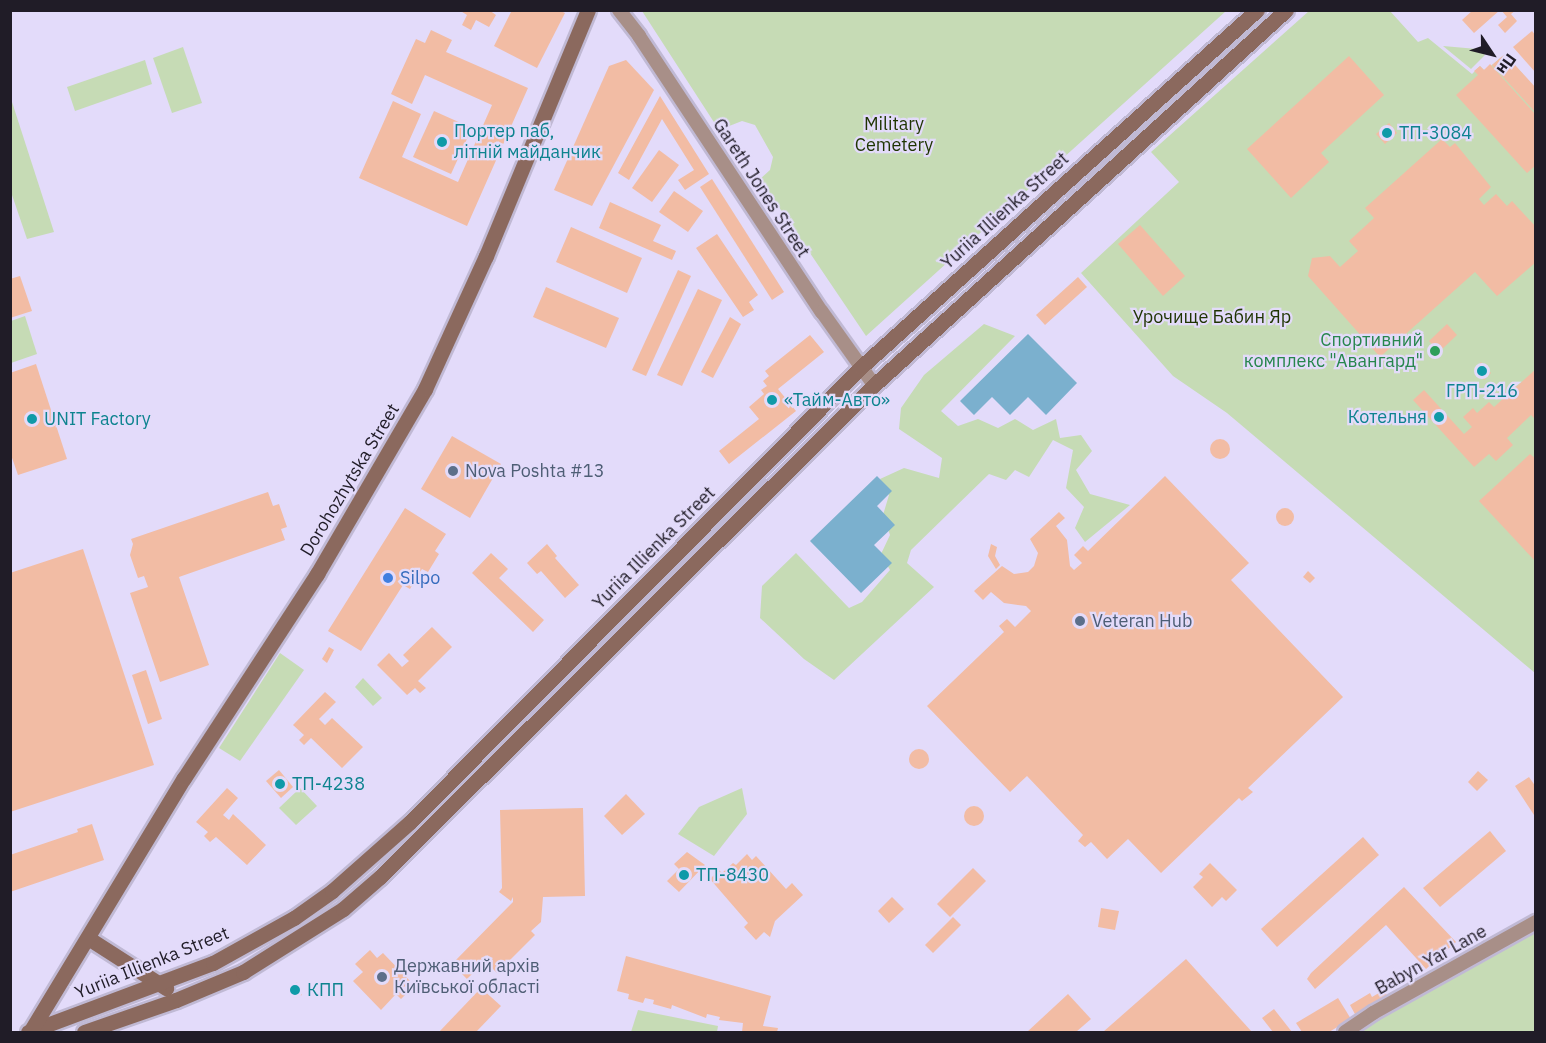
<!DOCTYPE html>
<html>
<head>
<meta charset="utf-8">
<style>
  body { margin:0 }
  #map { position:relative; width:1546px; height:1043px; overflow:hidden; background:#e3dbfa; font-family:"IBM Plex Sans",sans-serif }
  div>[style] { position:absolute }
  .green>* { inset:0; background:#c6dbb5 }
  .water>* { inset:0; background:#7bb0ce }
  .building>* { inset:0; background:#f2bca4 }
  .round { border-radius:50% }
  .roads { filter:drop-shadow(2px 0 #c0b9d4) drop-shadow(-2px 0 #c0b9d4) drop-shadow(0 2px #c0b9d4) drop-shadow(0 -2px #c0b9d4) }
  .street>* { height:14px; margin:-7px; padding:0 7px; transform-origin:7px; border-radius:7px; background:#a88f88 }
  .secondary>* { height:15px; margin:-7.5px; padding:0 7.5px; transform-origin:7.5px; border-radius:7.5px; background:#8b695e }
  .dots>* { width:16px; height:16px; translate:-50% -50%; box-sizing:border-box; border:3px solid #e3dbfa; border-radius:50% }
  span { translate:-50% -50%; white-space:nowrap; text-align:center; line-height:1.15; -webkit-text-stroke:4.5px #e3dbfa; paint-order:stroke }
  .park-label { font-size:18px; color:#1e3401 }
  .culture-label { font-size:18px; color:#0d838f }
  .left { translate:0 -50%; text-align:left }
  .right { translate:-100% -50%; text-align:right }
  .street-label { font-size:18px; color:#201c27 }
  .leisure-label { font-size:18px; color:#27864d }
  .service-label { font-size:18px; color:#4e5e75 }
  .shop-label { font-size:18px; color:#366cbe }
  .frame { position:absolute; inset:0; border:12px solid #201c27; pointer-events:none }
  .north { position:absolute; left:1462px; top:24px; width:60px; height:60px; -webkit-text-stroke:4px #e3dbfa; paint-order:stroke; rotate:125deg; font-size:16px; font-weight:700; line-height:24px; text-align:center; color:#201c27 }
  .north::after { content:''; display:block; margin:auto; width:21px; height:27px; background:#201c27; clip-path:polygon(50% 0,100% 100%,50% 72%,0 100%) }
</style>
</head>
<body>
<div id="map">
  <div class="green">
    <i style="clip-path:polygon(642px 11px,1226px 11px,866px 336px,760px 179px,770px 170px,773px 157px,755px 125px,742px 121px,719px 130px)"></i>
    <i style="clip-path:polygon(1309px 11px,1390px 11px,1418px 42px,1428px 38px,1472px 74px,1480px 66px,1484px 70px,1492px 65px,1505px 54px,1535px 88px,1535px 673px,1227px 413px,1173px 376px,1081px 273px,1179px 182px,1151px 152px)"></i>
    <i style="clip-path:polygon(1443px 46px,1477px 49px,1485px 55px,1471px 69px)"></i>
    <i style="clip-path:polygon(183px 47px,202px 103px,172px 113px,153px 58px)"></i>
    <i style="clip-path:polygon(145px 60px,152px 84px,75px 111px,67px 87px)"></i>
    <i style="clip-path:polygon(12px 102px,54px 232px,27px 239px,11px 192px)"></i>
    <i style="clip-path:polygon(25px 316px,37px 354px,11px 363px,11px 321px)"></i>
    <i style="clip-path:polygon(984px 324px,1015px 336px,941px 411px,958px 426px,978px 419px,998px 428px,1015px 419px,1033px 430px,1056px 419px,1060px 438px,1081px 435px,1092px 451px,1076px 470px,1090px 494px,1130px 505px,1085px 542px,1075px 528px,1084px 507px,1066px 488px,1073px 450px,1053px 440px,1029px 477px,1015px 470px,1006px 480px,989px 474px,911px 550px,907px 563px,934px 587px,834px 680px,804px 659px,760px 618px,762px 586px,796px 553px,849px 608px,862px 602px,890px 570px,881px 554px,890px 535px,883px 515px,889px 495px,880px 479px,904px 468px,939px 478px,942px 458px,899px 429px,901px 408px,924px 375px)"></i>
    <i style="clip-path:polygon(280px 653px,304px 670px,240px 761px,219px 748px)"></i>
    <i style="clip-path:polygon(363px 678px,382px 698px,373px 706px,355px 687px)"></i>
    <i style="clip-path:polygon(300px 788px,317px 806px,296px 825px,279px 808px)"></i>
    <i style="clip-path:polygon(742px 788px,747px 814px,714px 856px,678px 834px,699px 807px)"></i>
    <i style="clip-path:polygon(1535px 922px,1535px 1032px,1352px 1032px)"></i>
    <i style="clip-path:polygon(638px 1010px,718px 1026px,717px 1032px,631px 1032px)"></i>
  </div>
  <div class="water">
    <i style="clip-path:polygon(1028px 334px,1077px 383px,1046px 415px,1028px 397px,1010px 415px,992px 397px,974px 415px,960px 401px)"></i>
    <i style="clip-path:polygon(877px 476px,892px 491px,877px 506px,895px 525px,874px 545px,892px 563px,861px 593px,810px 541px)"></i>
  </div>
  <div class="building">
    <i style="clip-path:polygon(459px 10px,489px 10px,496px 15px,489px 27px,476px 20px,471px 30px,462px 25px,467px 15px)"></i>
    <i style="clip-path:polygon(512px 10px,559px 10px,565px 13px,537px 68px,494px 46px)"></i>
    <i style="clip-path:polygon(1473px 10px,1500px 10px,1474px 33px,1462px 20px)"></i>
    <i style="clip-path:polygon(1501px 10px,1516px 10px,1511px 14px,1517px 21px,1505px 33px,1498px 25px,1507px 17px)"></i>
    <i style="clip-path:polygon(431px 30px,452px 40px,446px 52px,528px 88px,467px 226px,359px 178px,393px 101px,421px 114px,402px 157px,458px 182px,492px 105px,425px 75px,412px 104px,391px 94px,416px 39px,425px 43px)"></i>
    <i style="clip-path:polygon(1532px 31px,1536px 36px,1536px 73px,1513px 47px)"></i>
    <i style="clip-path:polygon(1505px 54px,1536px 88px,1536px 113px,1492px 65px)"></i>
    <i style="clip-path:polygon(1349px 56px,1384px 95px,1321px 153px,1329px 162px,1291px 198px,1247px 149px)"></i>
    <i style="clip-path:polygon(626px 60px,654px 90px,592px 206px,554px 190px,609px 66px)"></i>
    <i style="clip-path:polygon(1490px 64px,1536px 115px,1536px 165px,1527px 173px,1456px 95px,1478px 75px,1474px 71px,1480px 66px,1484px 70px)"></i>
    <i style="clip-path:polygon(660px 96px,709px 174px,685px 190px,678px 180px,694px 170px,662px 119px,629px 180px,618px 173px)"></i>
    <i style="clip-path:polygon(434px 111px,472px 128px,451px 174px,413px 157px)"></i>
    <i style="clip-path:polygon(1389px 123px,1397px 133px,1385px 144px,1376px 134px)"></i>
    <i style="clip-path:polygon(1442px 139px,1450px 147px,1455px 143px,1491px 187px,1479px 199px,1484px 205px,1496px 194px,1507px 206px,1512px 201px,1536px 227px,1536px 262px,1497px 296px,1475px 272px,1380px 357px,1308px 276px,1312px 258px,1330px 256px,1340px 267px,1358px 251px,1349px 241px,1374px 218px,1365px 208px)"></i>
    <i style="clip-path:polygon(659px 150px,679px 165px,652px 202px,632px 188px)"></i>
    <i style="clip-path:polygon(712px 179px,784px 292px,772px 300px,700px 187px)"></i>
    <i style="clip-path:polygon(674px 191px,703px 211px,688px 232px,659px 212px)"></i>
    <i style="clip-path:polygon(610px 202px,661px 225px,653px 241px,676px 251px,672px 260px,599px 228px)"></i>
    <i style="clip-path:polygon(1140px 225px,1185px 276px,1163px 296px,1118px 244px)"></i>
    <i style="clip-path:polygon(571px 227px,642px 258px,627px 293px,556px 262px)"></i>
    <i style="clip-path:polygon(717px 234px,758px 295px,749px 302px,754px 310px,743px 317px,696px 248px)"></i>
    <i style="clip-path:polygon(678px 270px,691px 276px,646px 376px,632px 370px)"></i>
    <i style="clip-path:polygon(20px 276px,32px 311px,10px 318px,10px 279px)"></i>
    <i style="clip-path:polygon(1078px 277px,1087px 287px,1045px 325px,1036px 315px)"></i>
    <i style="clip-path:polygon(546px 287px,619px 318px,606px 348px,533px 317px)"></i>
    <i style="clip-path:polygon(698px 289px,722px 300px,682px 386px,657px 375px)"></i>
    <i style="clip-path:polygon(730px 317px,741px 324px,713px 378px,701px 372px)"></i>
    <i style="clip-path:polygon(1447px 324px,1457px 335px,1439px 352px,1429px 341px)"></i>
    <i style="clip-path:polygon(810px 335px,824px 352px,778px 389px,796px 411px,729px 464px,719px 451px,759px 419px,749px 407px,764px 394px,761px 390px,767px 386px,763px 381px,769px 376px,765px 371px)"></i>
    <i style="clip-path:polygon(1481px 362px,1491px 373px,1484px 380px,1474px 370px)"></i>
    <i style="clip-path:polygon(36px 364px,67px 459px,18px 475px,10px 452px,10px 373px)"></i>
    <i style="clip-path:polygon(1536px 369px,1536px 420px,1531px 415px,1507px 438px,1513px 445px,1496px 461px,1489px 454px,1474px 467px,1413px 400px,1424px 390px,1464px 434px,1472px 427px,1463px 417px,1473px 408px,1477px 413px,1489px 402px,1494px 407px)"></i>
    <i style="clip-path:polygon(452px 436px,501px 464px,470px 518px,421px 489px)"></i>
    <i class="round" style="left:1210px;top:439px;width:20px;height:20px"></i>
    <i style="clip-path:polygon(1530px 454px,1536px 459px,1536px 562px,1479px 501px)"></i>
    <i style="clip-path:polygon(1165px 476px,1249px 563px,1231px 580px,1343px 697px,1248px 788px,1253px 792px,1242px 801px,1239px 798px,1161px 873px,1128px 839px,1107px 859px,1091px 842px,1085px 847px,1078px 841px,1083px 835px,1027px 776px,1010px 792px,927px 706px,1004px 632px,999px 626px,1007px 619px,1015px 627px,1031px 611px,1026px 606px,1004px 603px,991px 592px,983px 600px,974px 591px,1002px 566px,1014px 574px,1028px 572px,1034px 566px,1038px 553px,1030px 539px,1059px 512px,1065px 518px,1056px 526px,1067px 540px,1070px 566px,1074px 570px,1082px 563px,1074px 555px,1083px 546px,1088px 551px)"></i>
    <i style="clip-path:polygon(268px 492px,273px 506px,279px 504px,287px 527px,281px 529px,285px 540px,179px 577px,209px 665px,160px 682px,130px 593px,148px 587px,144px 576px,138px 578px,130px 555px,133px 544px,131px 539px)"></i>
    <i class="round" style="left:1276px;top:508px;width:18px;height:18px"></i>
    <i style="clip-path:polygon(405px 508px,446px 534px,435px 551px,439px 554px,428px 572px,422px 569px,410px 589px,403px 585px,361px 651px,328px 631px)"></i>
    <i style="clip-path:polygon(547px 544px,557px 556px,555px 558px,579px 585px,565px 598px,541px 571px,537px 574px,527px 563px)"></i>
    <i style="clip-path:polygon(991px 544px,997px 547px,995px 556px,1000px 565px,996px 569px,988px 556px)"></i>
    <i style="clip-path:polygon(83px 549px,154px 765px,10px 812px,10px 573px)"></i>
    <i style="clip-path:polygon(491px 553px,508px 569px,499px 578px,544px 620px,533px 632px,472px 573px)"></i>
    <i style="clip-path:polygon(1308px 571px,1315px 578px,1310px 583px,1303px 577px)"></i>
    <i style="clip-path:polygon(432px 627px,452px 647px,418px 681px,426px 688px,420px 693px,415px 688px,407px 695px,377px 665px,389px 653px,402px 667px,409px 661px,403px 655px)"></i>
    <i style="clip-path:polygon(329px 647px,334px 650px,327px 663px,322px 659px)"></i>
    <i style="clip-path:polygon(146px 670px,162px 719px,148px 724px,132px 675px)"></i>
    <i style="clip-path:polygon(325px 692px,336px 702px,319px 719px,325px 725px,332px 718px,363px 747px,342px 768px,311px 738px,304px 745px,299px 740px,304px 735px,293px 725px)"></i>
    <i class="round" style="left:909px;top:749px;width:20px;height:20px"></i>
    <i style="clip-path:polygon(279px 770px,293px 787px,281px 798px,266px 781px)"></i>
    <i style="clip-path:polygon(1478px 771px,1488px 780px,1477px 791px,1468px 782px)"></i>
    <i style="clip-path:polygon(1529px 777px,1536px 787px,1536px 818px,1515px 786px)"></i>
    <i style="clip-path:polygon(227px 788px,238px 798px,223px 815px,229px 820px,233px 814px,266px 845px,247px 865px,216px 837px,210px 842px,204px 836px,208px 832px,196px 822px)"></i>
    <i style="clip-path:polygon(626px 794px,645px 814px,622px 835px,604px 816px)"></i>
    <i class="round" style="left:964px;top:806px;width:20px;height:20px"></i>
    <i style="clip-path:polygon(583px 808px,585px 896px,543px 897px,541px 922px,531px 931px,535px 935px,497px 973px,485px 961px,467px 979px,452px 964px,513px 902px,513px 897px,511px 901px,499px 892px,502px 888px,500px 810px)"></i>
    <i style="clip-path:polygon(92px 824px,104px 860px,10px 892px,10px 855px,78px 832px,77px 829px)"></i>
    <i style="clip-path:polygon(1490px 831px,1506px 851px,1440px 907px,1423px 888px)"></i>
    <i style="clip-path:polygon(1363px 837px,1379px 855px,1277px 947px,1261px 929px)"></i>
    <i style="clip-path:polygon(687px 852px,705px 865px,679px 892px,667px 881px,679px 869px,674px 864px)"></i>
    <i style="clip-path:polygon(747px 854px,752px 860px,756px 856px,786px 889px,792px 883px,803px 895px,775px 921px,770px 937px,764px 932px,756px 940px,744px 927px,748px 923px,710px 879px,719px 870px,722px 873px,733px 863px,736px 865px)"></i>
    <i style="clip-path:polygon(1210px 863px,1237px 890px,1226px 901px,1222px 897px,1212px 907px,1193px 887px,1203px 877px,1199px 874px)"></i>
    <i style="clip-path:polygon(973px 868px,986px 881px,950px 917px,937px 904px)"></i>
    <i style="clip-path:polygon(1404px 887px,1456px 942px,1426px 969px,1386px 925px,1315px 989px,1307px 979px,1311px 973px)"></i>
    <i style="clip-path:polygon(892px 897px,904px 909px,889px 923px,878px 911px)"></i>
    <i style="clip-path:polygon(1101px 908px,1119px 911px,1115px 930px,1098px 927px)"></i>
    <i style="clip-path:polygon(953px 917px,961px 925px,933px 953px,925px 945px)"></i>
    <i style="clip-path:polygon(370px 950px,377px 958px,383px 953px,410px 981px,403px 988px,408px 992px,401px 999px,396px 994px,381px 1010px,353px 981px,363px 972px,355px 964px)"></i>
    <i style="clip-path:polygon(626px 956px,771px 996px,763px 1026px,778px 1028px,777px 1032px,742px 1032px,743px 1023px,719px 1020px,720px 1017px,707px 1014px,706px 1018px,672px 1005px,671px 1009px,653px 1004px,654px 1000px,645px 998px,643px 1003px,628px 999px,629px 994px,617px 991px)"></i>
    <i style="clip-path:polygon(1186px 959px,1252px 1032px,1103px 1032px)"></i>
    <i style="clip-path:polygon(297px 982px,302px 995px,294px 998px,289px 986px)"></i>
    <i style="clip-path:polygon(481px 988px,501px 1006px,476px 1032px,439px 1032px)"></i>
    <i style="clip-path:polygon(1384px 990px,1388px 997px,1356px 1016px,1350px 1005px,1370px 993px,1372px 997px)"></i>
    <i style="clip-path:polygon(1068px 994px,1091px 1019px,1076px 1032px,1027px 1032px)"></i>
    <i style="clip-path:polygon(1338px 998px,1351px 1019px,1329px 1032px,1302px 1032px,1296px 1023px)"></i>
    <i style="clip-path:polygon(1274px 1009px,1292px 1032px,1273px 1032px,1262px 1018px)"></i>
  </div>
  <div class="roads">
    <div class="street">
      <i style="left:619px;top:10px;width:33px;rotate:52deg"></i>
      <i style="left:639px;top:36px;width:331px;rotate:56.5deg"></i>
      <i style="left:822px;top:312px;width:90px;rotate:54.5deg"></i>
      <i style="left:1345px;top:1032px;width:34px;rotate:-34deg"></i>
      <i style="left:1373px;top:1013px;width:187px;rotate:-29.2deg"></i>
    </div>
    <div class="secondary">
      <i style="left:88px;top:938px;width:93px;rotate:32.7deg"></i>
      <i style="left:28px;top:1032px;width:197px;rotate:-20.5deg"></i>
      <i style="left:213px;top:963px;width:93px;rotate:-29.1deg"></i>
      <i style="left:294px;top:918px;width:47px;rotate:-35.4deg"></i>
      <i style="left:332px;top:891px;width:104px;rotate:-41.5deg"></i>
      <i style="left:410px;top:822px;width:641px;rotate:-45.25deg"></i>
      <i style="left:861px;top:367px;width:533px;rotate:-42.04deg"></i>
      <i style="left:30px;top:1032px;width:297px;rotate:-58.8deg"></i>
      <i style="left:184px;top:778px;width:244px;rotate:-56.9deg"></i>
      <i style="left:317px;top:574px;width:214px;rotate:-59.7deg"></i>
      <i style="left:425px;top:389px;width:146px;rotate:-65.4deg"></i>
      <i style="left:486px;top:256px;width:266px;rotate:-67.5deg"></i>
      <i style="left:84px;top:1032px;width:97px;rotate:-19.2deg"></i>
      <i style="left:176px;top:1000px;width:73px;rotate:-22.7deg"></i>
      <i style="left:243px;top:972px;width:118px;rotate:-32.2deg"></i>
      <i style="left:343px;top:909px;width:49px;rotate:-40.9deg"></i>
      <i style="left:380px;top:877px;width:697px;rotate:-44.88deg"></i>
      <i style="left:874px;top:385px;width:557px;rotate:-42.31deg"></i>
    </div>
  </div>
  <div class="dots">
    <i style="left:1387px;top:133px;background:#0f9aa8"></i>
    <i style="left:442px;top:142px;background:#0f9aa8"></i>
    <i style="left:1435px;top:351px;background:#2e9e5b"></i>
    <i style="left:1482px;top:371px;background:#0f9aa8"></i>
    <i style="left:772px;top:400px;background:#0f9aa8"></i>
    <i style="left:1439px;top:417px;background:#0f9aa8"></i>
    <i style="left:32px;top:419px;background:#0f9aa8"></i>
    <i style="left:453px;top:471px;background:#5c6f8a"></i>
    <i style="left:388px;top:578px;background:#3f7fe0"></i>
    <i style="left:1080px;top:621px;background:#5c6f8a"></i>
    <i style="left:280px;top:784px;background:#0f9aa8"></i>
    <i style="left:684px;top:875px;background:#0f9aa8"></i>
    <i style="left:382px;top:977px;background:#5c6f8a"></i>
    <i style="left:295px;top:990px;background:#0f9aa8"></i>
  </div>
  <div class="park-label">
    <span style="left:894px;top:135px">Military<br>Cemetery</span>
    <span style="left:1212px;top:317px">Урочище Бабин Яр</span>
  </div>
  <div class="culture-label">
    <span class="left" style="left:454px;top:142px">Портер паб,<br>літній майданчик</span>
    <span class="left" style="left:1399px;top:133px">ТП-3084</span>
    <span style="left:1482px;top:391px">ГРП-216</span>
    <span class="left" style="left:784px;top:400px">«Тайм-Авто»</span>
    <span class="right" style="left:1427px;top:417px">Котельня</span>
    <span class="left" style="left:44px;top:419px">UNIT Factory</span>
    <span class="left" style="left:292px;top:784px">ТП-4238</span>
    <span class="left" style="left:696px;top:875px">ТП-8430</span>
    <span class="left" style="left:307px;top:990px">КПП</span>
  </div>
  <div class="street-label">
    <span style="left:761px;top:188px;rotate:57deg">Gareth Jones Street</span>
    <span style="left:1005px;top:211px;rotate:-42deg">Yuriia Illienka Street</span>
    <span style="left:350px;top:480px;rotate:-59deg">Dorohozhytska Street</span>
    <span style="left:654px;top:548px;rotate:-45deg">Yuriia Illienka Street</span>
    <span style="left:1431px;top:960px;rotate:-29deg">Babyn Yar Lane</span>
    <span style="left:152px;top:963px;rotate:-22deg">Yuriia Illienka Street</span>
  </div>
  <div class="leisure-label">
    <span class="right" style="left:1423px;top:351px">Спортивний<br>комплекс "Авангард"</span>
  </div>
  <div class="service-label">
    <span class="left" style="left:465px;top:471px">Nova Poshta #13</span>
    <span class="left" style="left:1092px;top:621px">Veteran Hub</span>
    <span class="left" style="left:394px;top:977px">Державний архів<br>Київської області</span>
  </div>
  <div class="shop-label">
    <span class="left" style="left:400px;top:578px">Silpo</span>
  </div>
  <div class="frame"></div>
  <div class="north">Пн</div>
</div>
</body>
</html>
